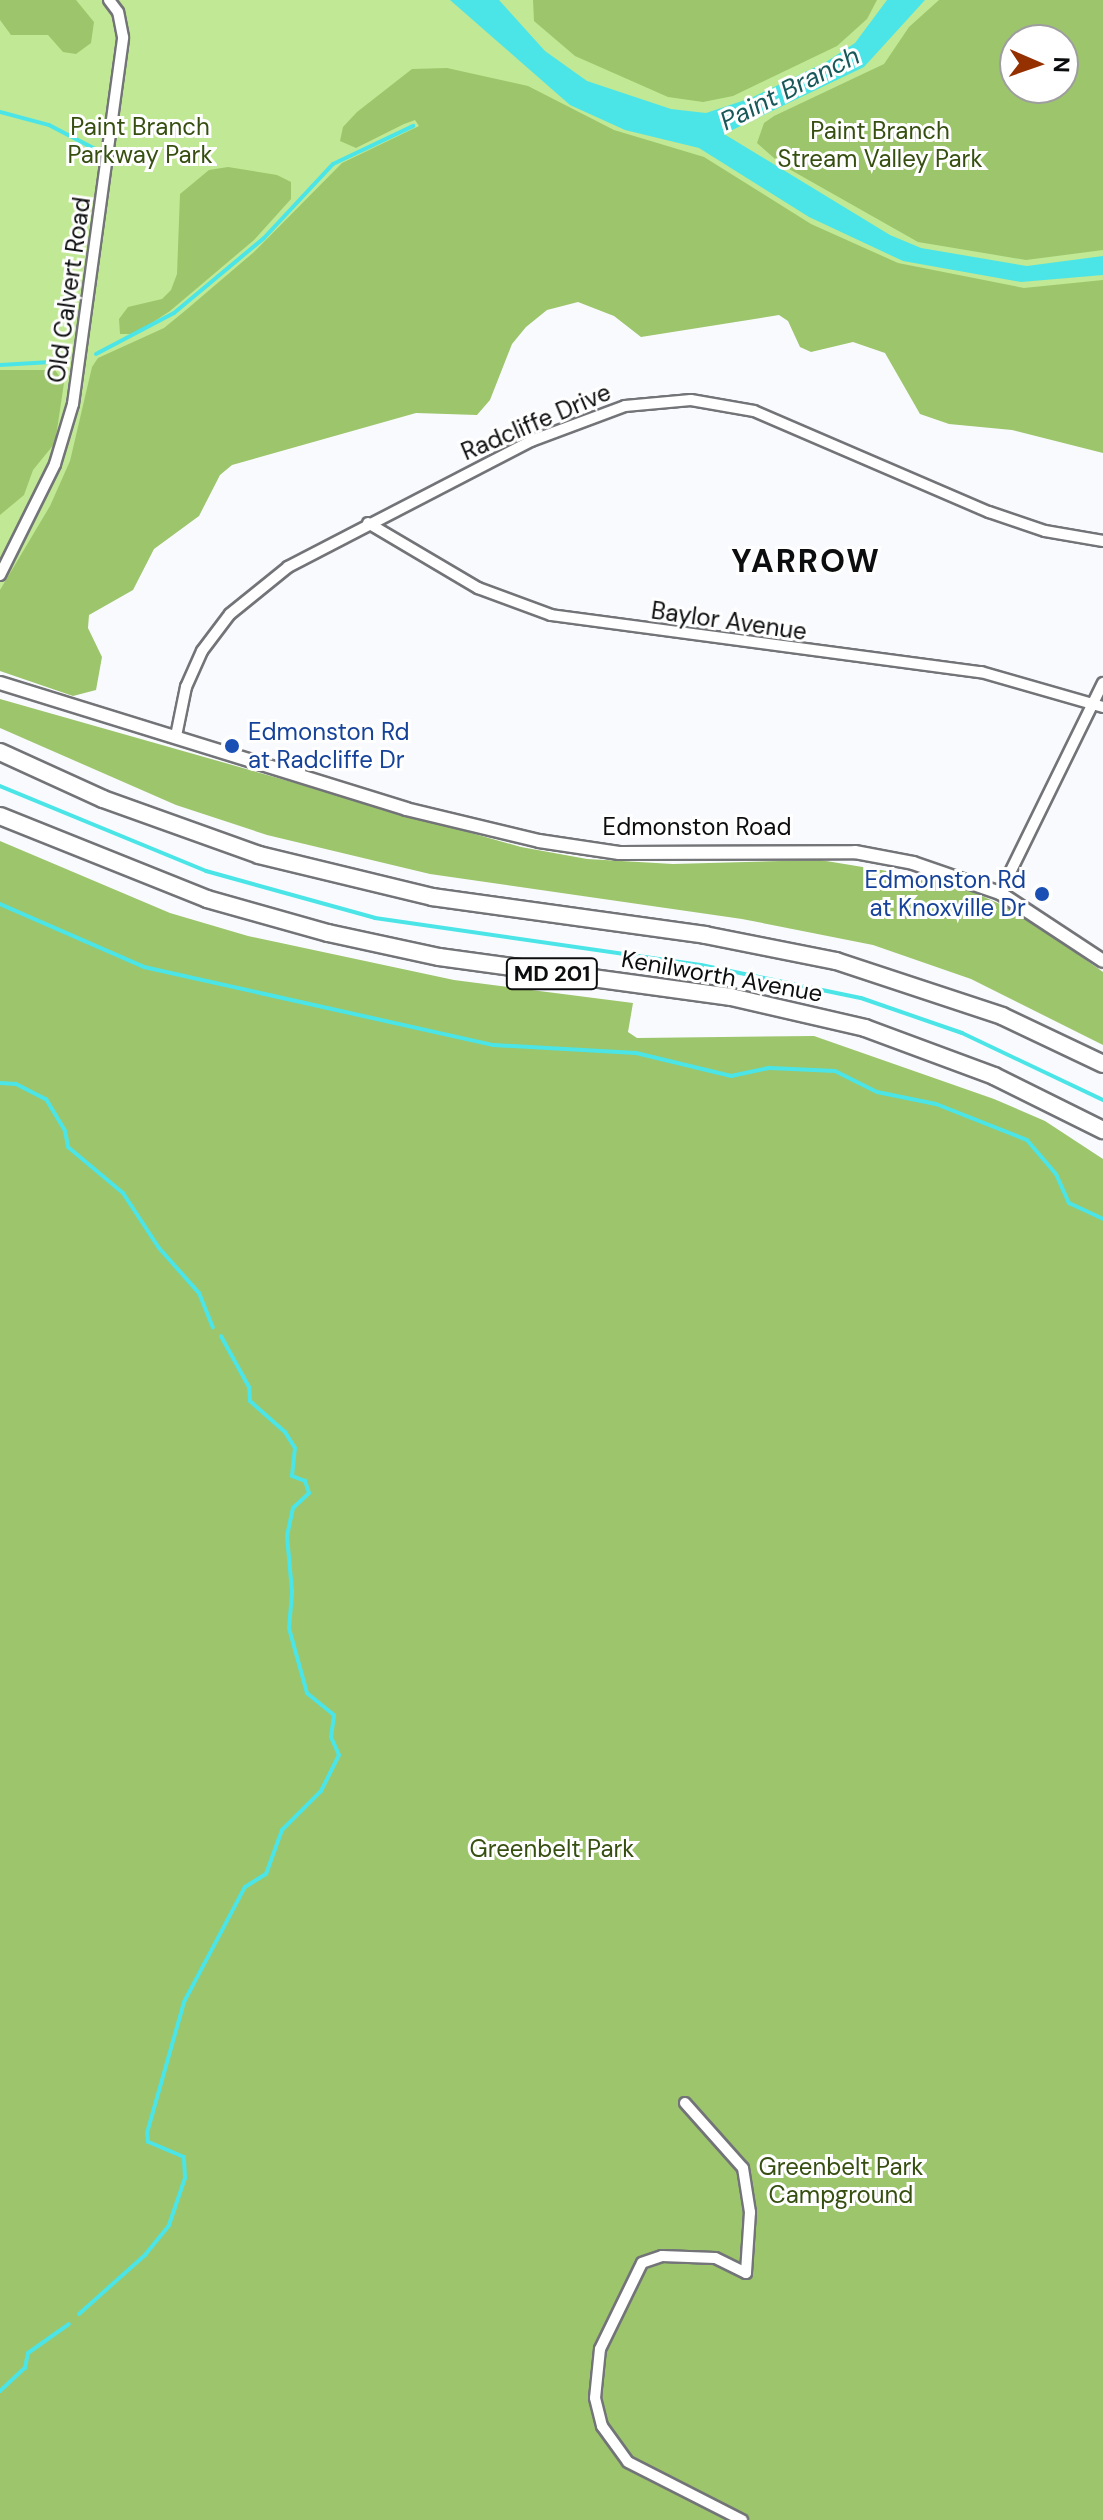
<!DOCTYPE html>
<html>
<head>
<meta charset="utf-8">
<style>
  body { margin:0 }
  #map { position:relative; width:1103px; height:2520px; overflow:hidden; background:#f9fafe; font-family:"DM Sans",sans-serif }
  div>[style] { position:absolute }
  .green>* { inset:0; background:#c1e894 }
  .forest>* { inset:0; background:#9cc56c }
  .water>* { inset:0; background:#4be5e7 }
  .stream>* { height:4px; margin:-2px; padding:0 2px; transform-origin:2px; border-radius:2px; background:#4be5e7 }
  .roads { filter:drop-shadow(2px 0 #737478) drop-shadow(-2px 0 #737478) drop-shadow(0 2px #737478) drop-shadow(0 -2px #737478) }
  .minor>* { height:10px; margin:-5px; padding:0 5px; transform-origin:5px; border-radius:5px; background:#fff }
  .tertiary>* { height:12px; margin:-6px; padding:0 6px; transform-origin:6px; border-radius:6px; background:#fff }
  .primary>* { height:16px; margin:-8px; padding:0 8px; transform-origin:8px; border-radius:8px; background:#fff }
  .dots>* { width:22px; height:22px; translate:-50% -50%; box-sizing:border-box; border:4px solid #fff; border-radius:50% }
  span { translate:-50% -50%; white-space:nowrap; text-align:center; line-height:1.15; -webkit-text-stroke:6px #fff; paint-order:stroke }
  .shield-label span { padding:2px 6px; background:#fff; border:2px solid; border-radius:6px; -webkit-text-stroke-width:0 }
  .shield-label { font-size:22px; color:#0c0d0e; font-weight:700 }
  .park-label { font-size:24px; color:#364f10 }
  .street-label { font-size:24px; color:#0c0d0e }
  .transit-label { font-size:24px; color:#164399 }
  .left { translate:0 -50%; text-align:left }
  .right { translate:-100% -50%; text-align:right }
  .water-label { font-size:26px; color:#185859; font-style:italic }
  .district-label { font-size:32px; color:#0c0d0e; font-weight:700; letter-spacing:2px }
  .north { position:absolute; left:999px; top:24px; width:80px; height:80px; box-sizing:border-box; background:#fff; border:2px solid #9e9e9f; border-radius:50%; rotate:92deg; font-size:22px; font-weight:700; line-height:32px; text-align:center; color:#0c0d0e }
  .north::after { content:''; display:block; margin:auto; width:28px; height:36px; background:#953000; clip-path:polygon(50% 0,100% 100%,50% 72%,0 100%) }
</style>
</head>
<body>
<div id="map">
  <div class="green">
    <i style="clip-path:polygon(evenodd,0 0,1103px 0,1103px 424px,796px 265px,392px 246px,0 658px,0 0,1015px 40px,1063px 40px,1063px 88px,1015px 88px,1015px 40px)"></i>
  </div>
  <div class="forest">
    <i style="clip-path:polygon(0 0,76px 0,94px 22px,91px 43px,76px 54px,63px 52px,48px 35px,11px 35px,0 20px)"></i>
    <i style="clip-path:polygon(533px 0,877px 0,867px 19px,837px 46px,733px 96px,703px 102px,668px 97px,575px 56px,534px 21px)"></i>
    <i style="clip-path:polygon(evenodd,939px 0,1103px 0,1103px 250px,1026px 260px,918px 242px,782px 165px,757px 143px,764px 123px,774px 116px,884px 64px,909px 27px,939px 0,1015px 40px,1063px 40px,1063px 88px,1015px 88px,1015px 40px)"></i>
    <i style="clip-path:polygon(447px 68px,528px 86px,614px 130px,704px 157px,811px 224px,898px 263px,1024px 288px,1103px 280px,1103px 453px,1012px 430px,949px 424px,920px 414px,885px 353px,853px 342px,811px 352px,800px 347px,788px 321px,779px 315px,641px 337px,614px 316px,578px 302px,547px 310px,526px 327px,512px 344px,490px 400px,477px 415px,416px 413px,232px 465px,220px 475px,199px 516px,154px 549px,133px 590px,89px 615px,88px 628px,102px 657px,96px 690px,73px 696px,0 671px,0 590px,50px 506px,70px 461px,92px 367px,98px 358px,164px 328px,186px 310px,254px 252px,342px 163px,419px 126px,415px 120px,404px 124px,356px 148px,340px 141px,343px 127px,357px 112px,412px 69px)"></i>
    <i style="clip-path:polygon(228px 167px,277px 175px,291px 182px,291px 199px,254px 240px,170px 311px,135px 334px,120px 334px,119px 319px,128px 307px,162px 299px,171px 290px,177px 274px,180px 194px,209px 170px)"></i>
    <i style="clip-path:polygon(0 370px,55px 370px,64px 383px,55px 443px,33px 470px,24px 495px,0 515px)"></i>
    <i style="clip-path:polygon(0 699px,521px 847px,587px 859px,673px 864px,820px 860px,948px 881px,1020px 913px,1103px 972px,1103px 1045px,971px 979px,873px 945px,742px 919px,430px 874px,267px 835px,176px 805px,0 728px)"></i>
    <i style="clip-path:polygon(0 841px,170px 913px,248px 936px,454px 980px,633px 1003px,628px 1032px,637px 1038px,814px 1036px,994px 1099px,1045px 1121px,1103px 1159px,1103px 2520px,0 2520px)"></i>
  </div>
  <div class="water">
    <i style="clip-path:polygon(450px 0,499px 0,545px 51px,587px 81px,671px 109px,706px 113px,751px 98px,826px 62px,855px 43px,887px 0,925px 0,864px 67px,724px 134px,890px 235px,921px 248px,1027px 266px,1103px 256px,1103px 275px,1021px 282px,903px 261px,809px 217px,699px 148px,625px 130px,570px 105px)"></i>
  </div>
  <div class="stream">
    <i style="left:0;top:112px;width:51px;rotate:14.9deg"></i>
    <i style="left:49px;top:125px;width:56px;rotate:27.5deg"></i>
    <i style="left:96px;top:354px;width:88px;rotate:-27.7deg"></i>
    <i style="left:174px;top:313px;width:117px;rotate:-39.8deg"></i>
    <i style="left:264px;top:238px;width:101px;rotate:-47deg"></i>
    <i style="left:333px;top:164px;width:89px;rotate:-25.4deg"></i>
    <i style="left:0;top:365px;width:68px;rotate:-3.4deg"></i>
    <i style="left:0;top:786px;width:223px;rotate:22.4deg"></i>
    <i style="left:206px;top:871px;width:175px;rotate:15.5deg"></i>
    <i style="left:375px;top:918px;width:329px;rotate:8.2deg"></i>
    <i style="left:701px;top:965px;width:163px;rotate:11.7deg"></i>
    <i style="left:861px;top:998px;width:107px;rotate:19.1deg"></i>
    <i style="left:962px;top:1033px;width:156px;rotate:25.4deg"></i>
    <i style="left:0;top:904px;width:157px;rotate:23.6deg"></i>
    <i style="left:144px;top:967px;width:358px;rotate:12.6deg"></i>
    <i style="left:493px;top:1045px;width:143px;rotate:3.2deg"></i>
    <i style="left:636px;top:1053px;width:98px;rotate:13.6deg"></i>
    <i style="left:731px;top:1076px;width:40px;rotate:-12deg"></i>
    <i style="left:770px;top:1068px;width:65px;rotate:2.6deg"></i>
    <i style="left:835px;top:1071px;width:47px;rotate:26.6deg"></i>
    <i style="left:877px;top:1092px;width:60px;rotate:11.5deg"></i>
    <i style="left:936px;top:1104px;width:98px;rotate:21.6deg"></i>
    <i style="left:1027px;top:1140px;width:45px;rotate:49.5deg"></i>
    <i style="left:1056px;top:1174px;width:32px;rotate:66deg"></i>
    <i style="left:1069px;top:1203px;width:38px;rotate:25deg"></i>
    <i style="left:0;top:1083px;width:16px;rotate:4deg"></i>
    <i style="left:16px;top:1084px;width:34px;rotate:27deg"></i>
    <i style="left:46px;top:1099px;width:37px;rotate:59deg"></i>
    <i style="left:65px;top:1131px;width:16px;rotate:79deg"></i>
    <i style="left:68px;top:1147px;width:72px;rotate:39.9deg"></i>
    <i style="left:123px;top:1193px;width:66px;rotate:56.8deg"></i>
    <i style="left:159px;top:1248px;width:60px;rotate:48.4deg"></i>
    <i style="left:199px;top:1293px;width:37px;rotate:68deg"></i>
    <i style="left:79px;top:2314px;width:89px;rotate:-41.8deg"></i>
    <i style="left:145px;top:2255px;width:38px;rotate:-51deg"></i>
    <i style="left:169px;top:2225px;width:50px;rotate:-71.2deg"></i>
    <i style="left:185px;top:2178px;width:21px;rotate:-93deg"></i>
    <i style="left:184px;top:2157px;width:39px;rotate:-157deg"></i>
    <i style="left:148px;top:2142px;width:9px;rotate:-96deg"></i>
    <i style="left:147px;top:2133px;width:136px;rotate:-74.2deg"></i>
    <i style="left:184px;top:2002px;width:130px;rotate:-62.1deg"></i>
    <i style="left:245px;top:1887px;width:25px;rotate:-32deg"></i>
    <i style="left:266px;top:1874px;width:47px;rotate:-70deg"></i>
    <i style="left:282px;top:1830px;width:55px;rotate:-45deg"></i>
    <i style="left:321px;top:1791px;width:40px;rotate:-63.4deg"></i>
    <i style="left:339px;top:1755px;width:20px;rotate:-114deg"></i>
    <i style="left:331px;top:1737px;width:22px;rotate:-82deg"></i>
    <i style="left:334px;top:1715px;width:35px;rotate:-141deg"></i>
    <i style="left:307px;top:1693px;width:67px;rotate:-105.5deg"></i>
    <i style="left:289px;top:1628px;width:37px;rotate:-85deg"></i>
    <i style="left:292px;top:1591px;width:55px;rotate:-95.2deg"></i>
    <i style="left:287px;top:1536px;width:29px;rotate:-78deg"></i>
    <i style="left:293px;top:1508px;width:22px;rotate:-43deg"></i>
    <i style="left:309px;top:1493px;width:13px;rotate:-108deg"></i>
    <i style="left:305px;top:1481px;width:14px;rotate:-159deg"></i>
    <i style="left:292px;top:1476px;width:28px;rotate:-84deg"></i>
    <i style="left:295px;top:1448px;width:19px;rotate:-122deg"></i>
    <i style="left:285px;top:1432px;width:47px;rotate:-138.5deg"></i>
    <i style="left:250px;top:1401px;width:14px;rotate:-94deg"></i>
    <i style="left:249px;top:1387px;width:58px;rotate:-118.8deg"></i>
    <i style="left:0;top:2391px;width:34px;rotate:-43deg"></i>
    <i style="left:25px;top:2368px;width:15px;rotate:-79deg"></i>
    <i style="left:28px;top:2353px;width:50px;rotate:-35.3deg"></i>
  </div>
  <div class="roads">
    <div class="minor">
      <i style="left:368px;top:523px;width:128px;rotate:30.6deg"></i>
      <i style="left:478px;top:588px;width:78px;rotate:20.3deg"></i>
      <i style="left:551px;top:615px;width:434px;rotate:7.6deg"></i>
      <i style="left:981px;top:672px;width:127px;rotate:16deg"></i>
      <i style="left:0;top:575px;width:124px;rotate:-63.6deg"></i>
      <i style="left:55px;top:464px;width:63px;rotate:-73.3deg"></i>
      <i style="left:73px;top:404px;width:370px;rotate:-82.2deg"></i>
      <i style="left:123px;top:37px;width:25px;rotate:-101deg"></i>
      <i style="left:118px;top:12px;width:15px;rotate:-127deg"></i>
      <i style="left:176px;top:736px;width:50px;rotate:-78.5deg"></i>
      <i style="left:186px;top:687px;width:39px;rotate:-66deg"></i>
      <i style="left:202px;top:651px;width:46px;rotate:-52.9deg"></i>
      <i style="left:230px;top:614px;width:75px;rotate:-39deg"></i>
      <i style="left:288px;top:567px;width:274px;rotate:-27.4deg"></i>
      <i style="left:531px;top:441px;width:100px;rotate:-20.4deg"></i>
      <i style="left:625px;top:406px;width:66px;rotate:-5.2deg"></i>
      <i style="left:691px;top:400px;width:64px;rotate:9.9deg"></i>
      <i style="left:754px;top:411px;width:256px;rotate:23.3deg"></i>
      <i style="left:989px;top:512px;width:59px;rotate:18.7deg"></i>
      <i style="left:1045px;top:531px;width:59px;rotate:9.8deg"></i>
      <i style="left:1000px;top:893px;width:234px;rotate:-63.9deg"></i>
      <i style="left:685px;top:2103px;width:87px;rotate:48.3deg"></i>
      <i style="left:743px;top:2168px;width:45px;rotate:81deg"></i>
      <i style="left:750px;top:2212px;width:61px;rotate:93.8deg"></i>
      <i style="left:746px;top:2273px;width:34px;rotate:-154deg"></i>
      <i style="left:715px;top:2258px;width:53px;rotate:-177.8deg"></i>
      <i style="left:662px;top:2256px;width:21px;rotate:161deg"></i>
      <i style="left:642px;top:2263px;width:96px;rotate:116deg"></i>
      <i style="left:600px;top:2349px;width:49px;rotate:95.8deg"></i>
      <i style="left:595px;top:2398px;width:29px;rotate:76deg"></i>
      <i style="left:602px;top:2426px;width:44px;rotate:54.2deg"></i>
      <i style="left:628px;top:2462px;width:128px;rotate:27deg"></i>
    </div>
    <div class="tertiary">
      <i style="left:0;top:683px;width:425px;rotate:17.2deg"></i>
      <i style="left:406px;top:809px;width:137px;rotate:13.5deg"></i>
      <i style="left:539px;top:841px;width:81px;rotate:8.5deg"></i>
      <i style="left:619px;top:853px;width:236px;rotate:-0.2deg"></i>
      <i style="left:855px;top:852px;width:59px;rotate:10.7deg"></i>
      <i style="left:913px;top:863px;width:92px;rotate:19deg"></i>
      <i style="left:1000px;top:893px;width:123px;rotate:33.4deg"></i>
    </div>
    <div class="primary">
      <i style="left:0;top:752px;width:113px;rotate:24.5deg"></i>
      <i style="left:103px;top:799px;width:166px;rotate:19.7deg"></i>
      <i style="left:259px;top:855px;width:178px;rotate:13.6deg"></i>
      <i style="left:432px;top:897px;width:276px;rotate:7.9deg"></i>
      <i style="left:705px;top:935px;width:134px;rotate:11.2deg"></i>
      <i style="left:836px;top:961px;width:175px;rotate:18.3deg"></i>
      <i style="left:1002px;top:1016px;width:112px;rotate:25.4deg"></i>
      <i style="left:0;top:816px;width:223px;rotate:21.8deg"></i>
      <i style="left:207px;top:899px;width:126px;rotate:15.7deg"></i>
      <i style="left:328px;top:933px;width:114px;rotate:12.2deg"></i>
      <i style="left:439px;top:957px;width:295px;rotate:7.8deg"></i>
      <i style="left:731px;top:997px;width:138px;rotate:13deg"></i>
      <i style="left:865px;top:1028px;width:138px;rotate:20.4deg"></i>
      <i style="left:994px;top:1076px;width:122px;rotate:26.4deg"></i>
    </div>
  </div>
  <div class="dots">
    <i style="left:232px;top:746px;background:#1a4fb4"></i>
    <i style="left:1042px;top:894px;background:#1a4fb4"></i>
  </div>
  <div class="shield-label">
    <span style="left:552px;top:974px">MD 201</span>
  </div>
  <div class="park-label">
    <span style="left:140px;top:141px">Paint Branch<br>Parkway Park</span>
    <span style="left:880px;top:145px">Paint Branch<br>Stream Valley Park</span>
    <span style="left:552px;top:1849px">Greenbelt Park</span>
    <span style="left:841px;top:2181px">Greenbelt Park<br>Campground</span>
  </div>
  <div class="street-label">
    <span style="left:69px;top:290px;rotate:-82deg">Old Calvert Road</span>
    <span style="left:536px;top:422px;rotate:-23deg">Radcliffe Drive</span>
    <span style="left:729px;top:621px;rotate:8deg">Baylor Avenue</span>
    <span style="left:697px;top:827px">Edmonston Road</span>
    <span style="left:722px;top:976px;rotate:10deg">Kenilworth Avenue</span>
  </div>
  <div class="transit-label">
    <span class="left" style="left:248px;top:746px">Edmonston Rd<br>at Radcliffe Dr</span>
    <span class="right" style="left:1026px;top:894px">Edmonston Rd<br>at Knoxville Dr</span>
  </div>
  <div class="water-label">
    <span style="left:790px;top:89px;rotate:-27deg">Paint Branch</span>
  </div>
  <div class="district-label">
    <span style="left:806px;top:561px">YARROW</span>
  </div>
  <div class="north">N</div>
</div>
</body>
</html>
